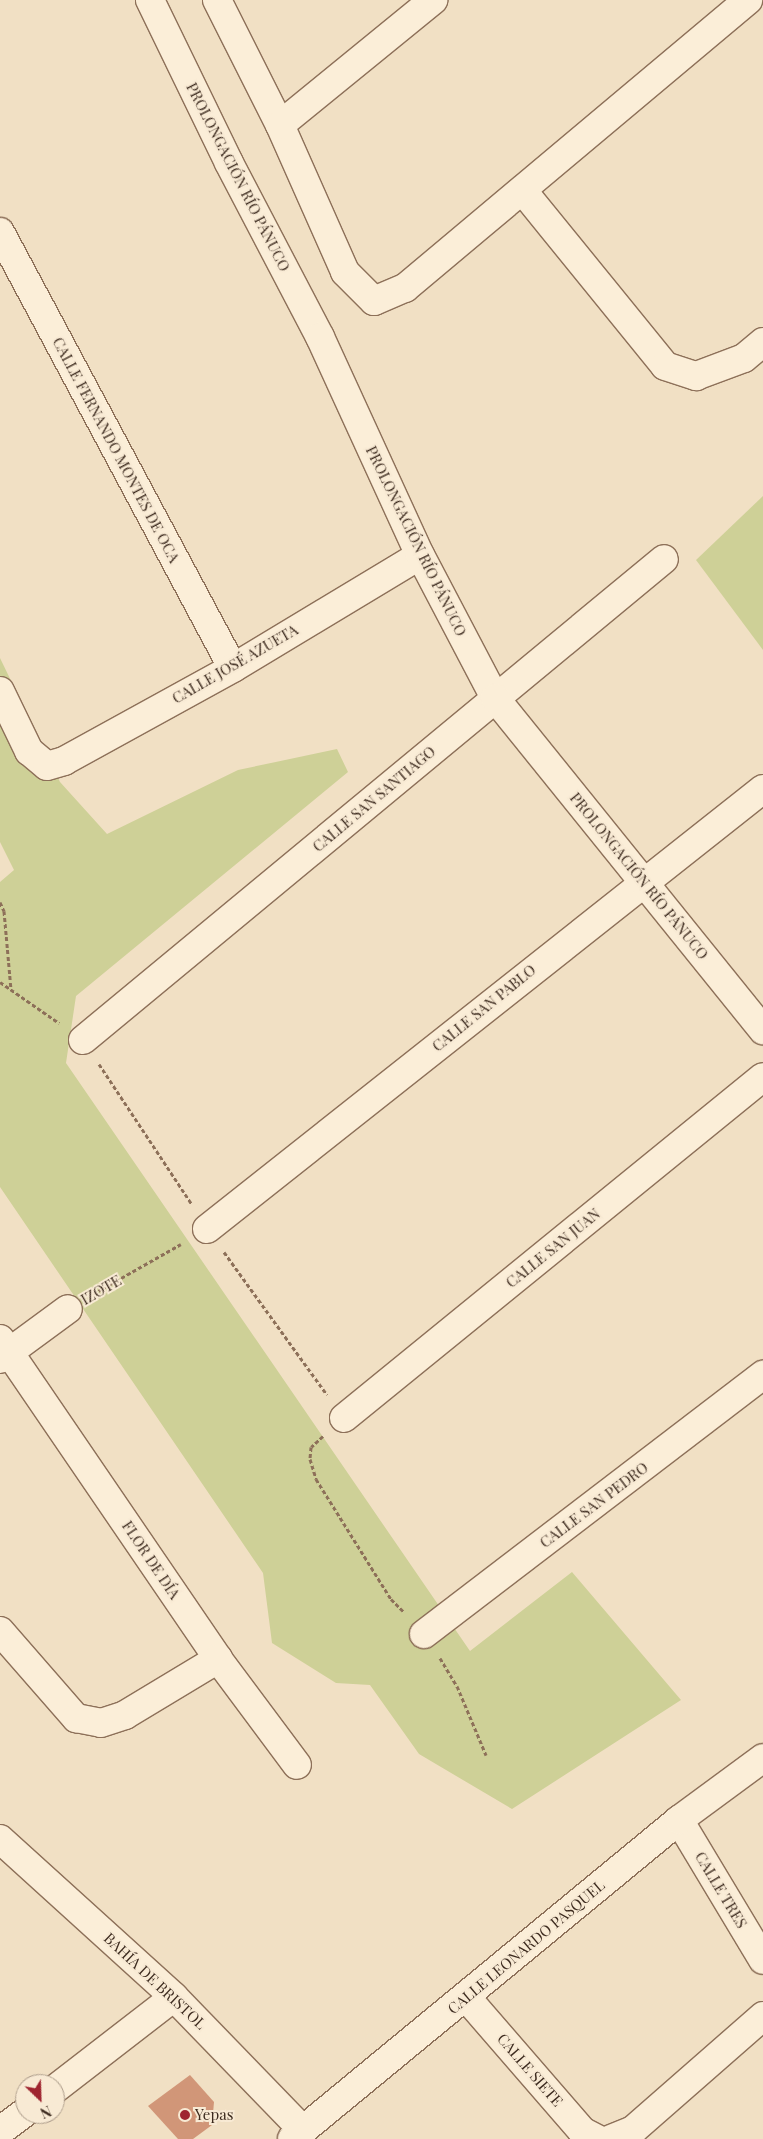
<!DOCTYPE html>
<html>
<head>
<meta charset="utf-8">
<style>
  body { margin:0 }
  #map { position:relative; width:763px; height:2139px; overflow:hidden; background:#f1e0c4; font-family:"Playfair Display",serif }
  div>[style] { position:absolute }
  .green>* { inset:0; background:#ced097 }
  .building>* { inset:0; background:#d19678 }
  .path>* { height:3px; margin-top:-1.5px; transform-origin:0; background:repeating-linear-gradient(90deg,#8d7059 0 4px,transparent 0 6.5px) }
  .roads { filter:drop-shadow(1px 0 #8d7059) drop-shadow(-1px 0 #8d7059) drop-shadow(0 1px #8d7059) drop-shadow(0 -1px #8d7059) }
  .minor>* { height:28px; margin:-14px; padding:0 14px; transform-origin:14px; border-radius:14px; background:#fbeed8 }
  .tertiary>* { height:28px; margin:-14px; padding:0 14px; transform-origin:14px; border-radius:14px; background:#fbeed8 }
  .dots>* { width:14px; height:14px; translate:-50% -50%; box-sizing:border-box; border:2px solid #f8ead4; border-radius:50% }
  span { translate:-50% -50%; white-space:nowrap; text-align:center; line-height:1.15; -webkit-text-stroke:4px #f8ead4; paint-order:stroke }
  .street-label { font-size:15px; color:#3c2a1e }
  .poi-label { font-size:15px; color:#3c2a1e }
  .left { translate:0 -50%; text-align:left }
  .north { position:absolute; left:15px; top:2074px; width:50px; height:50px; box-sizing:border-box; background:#f8ead4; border:1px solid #ad9d8b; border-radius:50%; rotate:156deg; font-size:14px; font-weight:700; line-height:20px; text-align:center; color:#3c2a1e }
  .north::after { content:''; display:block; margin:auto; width:18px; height:22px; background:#9f2530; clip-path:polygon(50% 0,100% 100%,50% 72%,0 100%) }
</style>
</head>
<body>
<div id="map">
  <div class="green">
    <i style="clip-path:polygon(763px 496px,763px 650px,696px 560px)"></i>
    <i style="clip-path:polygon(0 658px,60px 782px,107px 834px,238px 770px,337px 749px,348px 772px,76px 996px,66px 1063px,470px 1651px,572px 1572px,681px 1700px,512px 1809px,419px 1754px,370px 1685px,336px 1683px,272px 1643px,263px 1573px,0 1187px,0 882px,14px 870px,0 842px)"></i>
  </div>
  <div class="building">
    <i style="clip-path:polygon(190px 2075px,214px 2102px,212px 2125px,193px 2139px,178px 2139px,148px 2106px)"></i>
  </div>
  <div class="path">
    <i style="left:0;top:902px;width:10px;rotate:66deg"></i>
    <i style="left:4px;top:911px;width:78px;rotate:84.9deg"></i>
    <i style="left:0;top:982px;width:72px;rotate:34.8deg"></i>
    <i style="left:99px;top:1064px;width:167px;rotate:56.5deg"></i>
    <i style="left:224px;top:1252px;width:176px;rotate:54.2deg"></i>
    <i style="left:93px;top:1294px;width:101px;rotate:-29.6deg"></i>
    <i style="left:323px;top:1436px;width:16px;rotate:137deg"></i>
    <i style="left:311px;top:1447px;width:12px;rotate:95deg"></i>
    <i style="left:310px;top:1459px;width:21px;rotate:73deg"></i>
    <i style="left:316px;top:1479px;width:142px;rotate:58deg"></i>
    <i style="left:391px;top:1599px;width:18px;rotate:45deg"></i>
    <i style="left:440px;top:1658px;width:33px;rotate:59deg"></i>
    <i style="left:457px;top:1686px;width:75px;rotate:67.2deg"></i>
  </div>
  <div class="roads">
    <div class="minor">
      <i style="left:217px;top:0;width:140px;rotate:63.3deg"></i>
      <i style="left:280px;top:125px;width:161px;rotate:66.1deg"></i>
      <i style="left:345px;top:272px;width:41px;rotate:45deg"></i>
      <i style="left:374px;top:301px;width:34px;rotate:-23deg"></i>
      <i style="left:405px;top:288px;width:448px;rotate:-40deg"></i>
      <i style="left:280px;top:125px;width:198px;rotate:-39.2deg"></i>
      <i style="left:523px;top:191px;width:225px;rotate:50.9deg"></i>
      <i style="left:665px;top:366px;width:33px;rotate:18deg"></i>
      <i style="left:696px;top:376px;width:51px;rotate:-20.6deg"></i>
      <i style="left:744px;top:358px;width:25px;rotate:-40deg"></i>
      <i style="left:0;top:232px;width:494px;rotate:61.9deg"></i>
      <i style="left:0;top:691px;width:67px;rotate:64.2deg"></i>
      <i style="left:29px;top:751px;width:23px;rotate:40deg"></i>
      <i style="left:47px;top:766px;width:18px;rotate:-16deg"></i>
      <i style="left:64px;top:761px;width:193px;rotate:-28.8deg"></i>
      <i style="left:233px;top:668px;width:218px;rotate:-31.1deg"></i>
      <i style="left:83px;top:1040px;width:754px;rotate:-39.62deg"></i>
      <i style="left:207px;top:1229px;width:709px;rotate:-38.36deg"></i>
      <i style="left:0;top:1339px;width:387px;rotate:55.7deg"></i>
      <i style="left:218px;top:1659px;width:132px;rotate:53.3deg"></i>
      <i style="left:0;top:1359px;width:84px;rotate:-36.3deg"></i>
      <i style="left:344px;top:1418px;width:540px;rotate:-39.14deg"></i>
      <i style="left:0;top:1631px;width:116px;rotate:48.9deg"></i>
      <i style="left:76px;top:1718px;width:25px;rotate:11deg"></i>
      <i style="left:101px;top:1723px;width:25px;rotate:-18deg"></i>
      <i style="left:125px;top:1715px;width:109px;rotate:-31.1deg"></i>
      <i style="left:424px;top:1634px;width:427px;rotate:-37.4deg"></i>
      <i style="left:679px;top:1820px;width:163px;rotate:59deg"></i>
      <i style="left:466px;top:1997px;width:177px;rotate:49.1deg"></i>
      <i style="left:582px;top:2131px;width:17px;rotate:28deg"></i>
      <i style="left:55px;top:2089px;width:150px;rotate:-37.7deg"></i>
      <i style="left:0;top:2131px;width:31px;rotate:-37deg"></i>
      <i style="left:611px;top:2139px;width:24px;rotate:-22deg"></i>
      <i style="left:633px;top:2130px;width:173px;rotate:-41.2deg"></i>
    </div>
    <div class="tertiary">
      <i style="left:150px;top:0;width:181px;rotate:64.1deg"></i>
      <i style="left:229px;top:163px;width:196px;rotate:62.4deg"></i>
      <i style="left:320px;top:337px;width:240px;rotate:65.4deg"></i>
      <i style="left:420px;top:555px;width:161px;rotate:62.3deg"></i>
      <i style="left:495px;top:698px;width:427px;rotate:51.1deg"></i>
      <i style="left:0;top:1839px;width:235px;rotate:42.2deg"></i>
      <i style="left:174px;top:1997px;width:185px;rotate:45.9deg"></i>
      <i style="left:292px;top:2139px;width:502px;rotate:-39.5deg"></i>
      <i style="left:679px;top:1820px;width:104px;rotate:-36.4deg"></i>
    </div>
  </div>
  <div class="dots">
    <i style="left:185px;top:2115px;background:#9f2530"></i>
  </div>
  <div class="street-label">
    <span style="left:238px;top:177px;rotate:63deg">PROLONGACIÓN RÍO PÁNUCO</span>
    <span style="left:116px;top:450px;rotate:62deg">CALLE FERNANDO MONTES DE OCA</span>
    <span style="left:416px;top:541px;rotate:64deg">PROLONGACIÓN RÍO PÁNUCO</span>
    <span style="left:235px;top:664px;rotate:-30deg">CALLE JOSÉ AZUETA</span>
    <span style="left:374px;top:799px;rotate:-40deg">CALLE SAN SANTIAGO</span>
    <span style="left:639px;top:876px;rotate:51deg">PROLONGACIÓN RÍO PÁNUCO</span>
    <span style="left:484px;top:1008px;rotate:-39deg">CALLE SAN PABLO</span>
    <span style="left:553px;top:1248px;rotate:-39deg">CALLE SAN JUAN</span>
    <span style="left:101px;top:1290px;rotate:-30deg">IZOTE</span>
    <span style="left:594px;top:1505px;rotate:-37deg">CALLE SAN PEDRO</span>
    <span style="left:151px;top:1560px;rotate:56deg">FLOR DE DÍA</span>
    <span style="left:721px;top:1890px;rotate:59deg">CALLE TRES</span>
    <span style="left:526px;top:1947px;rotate:-40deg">CALLE LEONARDO PASQUEL</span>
    <span style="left:155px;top:1981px;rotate:43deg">BAHÍA DE BRISTOL</span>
    <span style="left:530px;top:2070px;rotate:49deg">CALLE SIETE</span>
  </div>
  <div class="poi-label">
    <span class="left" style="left:195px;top:2115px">Yepas</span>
  </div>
  <div class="north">N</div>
</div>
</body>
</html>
